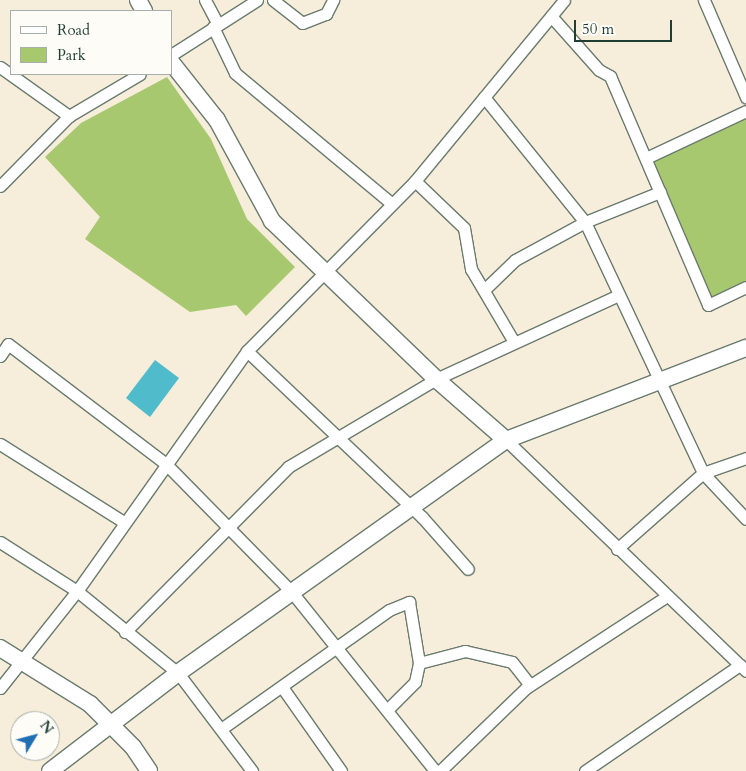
<!DOCTYPE html>
<html>
<head>
<meta charset="utf-8">
<style>
  body { margin:0 }
  #map { position:relative; width:746px; height:771px; overflow:hidden; background:#f6edda; font-family:Cardo,serif }
  div>[style] { position:absolute }
  .green>* { inset:0; background:#a8c870 }
  .water>* { inset:0; background:#50bccb }
  .roads { filter:drop-shadow(1px 0 #6a7b6e) drop-shadow(-1px 0 #6a7b6e) drop-shadow(0 1px #6a7b6e) drop-shadow(0 -1px #6a7b6e) }
  .street>* { height:11px; margin:-5.5px; padding:0 5.5px; transform-origin:5.5px; border-radius:5.5px; background:#fff }
  .secondary>* { height:16px; margin:-8px; padding:0 8px; transform-origin:8px; border-radius:8px; background:#fff }
  span { translate:-50% -50%; white-space:nowrap; text-align:center; line-height:1.15; -webkit-text-stroke:4px #fdfcf7; paint-order:stroke }
  .legend { position:absolute; left:10px; top:10px; width:162px; height:65px; box-sizing:border-box; background:#fdfcf7; border:1px solid #a4b0a9; margin:0; padding:6px 9px; list-style:none; font-size:15px; color:#1f3d34 }
  .legend li { display:flex; align-items:center; gap:10px; height:25px }
  .legend b { width:25px; border:1px solid #a4b0a9 }
  .north { position:absolute; left:10px; top:711px; width:50px; height:50px; box-sizing:border-box; background:#fdfcf7; border:1px solid #a4b0a9; border-radius:50%; rotate:53deg; font-size:14px; font-weight:700; line-height:20px; text-align:center; color:#1f3d34 }
  .north::after { content:''; display:block; margin:auto; width:18px; height:22px; background:#1f6fb2; clip-path:polygon(50% 0,100% 100%,50% 72%,0 100%) }
  .scale { position:absolute; left:574px; top:20px; width:98px; height:22px; box-sizing:border-box; border:2px solid #1f3d34; border-top:0; padding-left:6px; font-size:15px; line-height:18px; white-space:nowrap; color:#1f3d34; -webkit-text-stroke:4px #fdfcf7; paint-order:stroke }
</style>
</head>
<body>
<div id="map">
  <div class="green">
    <i style="clip-path:polygon(167px 77px,211px 139px,247px 219px,295px 267px,246px 316px,236px 305px,190px 312px,85px 239px,100px 217px,45px 157px,81px 123px)"></i>
    <i style="clip-path:polygon(746px 117px,746px 282px,711px 300px,650px 161px)"></i>
  </div>
  <div class="water">
    <i style="clip-path:polygon(155px 360px,179px 378px,150px 417px,126px 398px)"></i>
  </div>
  <div class="roads">
    <div class="street">
      <i style="left:205px;top:0;width:27px;rotate:62deg"></i>
      <i style="left:273px;top:0;width:37px;rotate:38deg"></i>
      <i style="left:302px;top:23px;width:26px;rotate:-21deg"></i>
      <i style="left:326px;top:14px;width:16px;rotate:-63deg"></i>
      <i style="left:704px;top:0;width:106px;rotate:66.6deg"></i>
      <i style="left:551px;top:16px;width:72px;rotate:48.4deg"></i>
      <i style="left:599px;top:70px;width:13px;rotate:29deg"></i>
      <i style="left:610px;top:76px;width:249px;rotate:66.8deg"></i>
      <i style="left:708px;top:305px;width:42px;rotate:-25.3deg"></i>
      <i style="left:213px;top:27px;width:51px;rotate:64.4deg"></i>
      <i style="left:235px;top:73px;width:203px;rotate:39.8deg"></i>
      <i style="left:171px;top:55px;width:102px;rotate:-32.6deg"></i>
      <i style="left:0;top:67px;width:85px;rotate:35.4deg"></i>
      <i style="left:484px;top:97px;width:161px;rotate:51.1deg"></i>
      <i style="left:585px;top:222px;width:277px;rotate:64.8deg"></i>
      <i style="left:703px;top:473px;width:63px;rotate:46.9deg"></i>
      <i style="left:646px;top:158px;width:110px;rotate:-25.2deg"></i>
      <i style="left:415px;top:181px;width:68px;rotate:43.8deg"></i>
      <i style="left:464px;top:228px;width:42px;rotate:80.3deg"></i>
      <i style="left:471px;top:269px;width:85px;rotate:59.5deg"></i>
      <i style="left:0;top:186px;width:98px;rotate:-45.4deg"></i>
      <i style="left:69px;top:116px;width:82px;rotate:-30.6deg"></i>
      <i style="left:484px;top:290px;width:43px;rotate:-44.1deg"></i>
      <i style="left:515px;top:260px;width:80px;rotate:-28.5deg"></i>
      <i style="left:585px;top:222px;width:81px;rotate:-21.8deg"></i>
      <i style="left:247px;top:351px;width:241px;rotate:43.5deg"></i>
      <i style="left:422px;top:517px;width:69px;rotate:48.5deg"></i>
      <i style="left:0;top:356px;width:14px;rotate:-56deg"></i>
      <i style="left:8px;top:344px;width:197px;rotate:37.2deg"></i>
      <i style="left:165px;top:463px;width:180px;rotate:45.5deg"></i>
      <i style="left:291px;top:591px;width:231px;rotate:51.3deg"></i>
      <i style="left:506px;top:440px;width:333px;rotate:43.9deg"></i>
      <i style="left:0;top:444px;width:146px;rotate:32.2deg"></i>
      <i style="left:0;top:542px;width:91px;rotate:32.5deg"></i>
      <i style="left:77px;top:591px;width:130px;rotate:39.1deg"></i>
      <i style="left:178px;top:673px;width:123px;rotate:52.9deg"></i>
      <i style="left:617px;top:549px;width:115px;rotate:-41.5deg"></i>
      <i style="left:703px;top:473px;width:46px;rotate:-19.2deg"></i>
      <i style="left:125px;top:632px;width:232px;rotate:-45.3deg"></i>
      <i style="left:288px;top:467px;width:172px;rotate:-30.7deg"></i>
      <i style="left:436px;top:379px;width:201px;rotate:-24.7deg"></i>
      <i style="left:282px;top:687px;width:103px;rotate:54.9deg"></i>
      <i style="left:0;top:688px;width:124px;rotate:-51.6deg"></i>
      <i style="left:77px;top:591px;width:294px;rotate:-54.7deg"></i>
      <i style="left:247px;top:351px;width:239px;rotate:-45.3deg"></i>
      <i style="left:415px;top:181px;width:234px;rotate:-50.5deg"></i>
      <i style="left:388px;top:709px;width:38px;rotate:-45deg"></i>
      <i style="left:415px;top:682px;width:19px;rotate:-78deg"></i>
      <i style="left:221px;top:729px;width:206px;rotate:-35.3deg"></i>
      <i style="left:389px;top:610px;width:22px;rotate:-22deg"></i>
      <i style="left:409px;top:602px;width:62px;rotate:80.7deg"></i>
      <i style="left:419px;top:663px;width:48px;rotate:-14.6deg"></i>
      <i style="left:465px;top:651px;width:48px;rotate:13.2deg"></i>
      <i style="left:512px;top:662px;width:29px;rotate:52deg"></i>
      <i style="left:440px;top:771px;width:120px;rotate:-44deg"></i>
      <i style="left:526px;top:688px;width:168px;rotate:-33.1deg"></i>
      <i style="left:585px;top:771px;width:188px;rotate:-34.4deg"></i>
    </div>
    <div class="secondary">
      <i style="left:138px;top:0;width:13px;rotate:61deg"></i>
      <i style="left:171px;top:62px;width:74px;rotate:51.6deg"></i>
      <i style="left:217px;top:120px;width:115px;rotate:61.4deg"></i>
      <i style="left:272px;top:221px;width:228px;rotate:43.9deg"></i>
      <i style="left:436px;top:379px;width:93px;rotate:41.1deg"></i>
      <i style="left:0;top:648px;width:106px;rotate:31.9deg"></i>
      <i style="left:90px;top:704px;width:61px;rotate:45deg"></i>
      <i style="left:133px;top:747px;width:29px;rotate:56deg"></i>
      <i style="left:50px;top:771px;width:161px;rotate:-37.4deg"></i>
      <i style="left:178px;top:673px;width:402px;rotate:-35.4deg"></i>
      <i style="left:506px;top:440px;width:257px;rotate:-21deg"></i>
    </div>
  </div>
  <ul class="legend">
  <li><b style="height:6px;background:#fff"></b>Road</li>
  <li><b style="height:14px;background:#a8c870"></b>Park</li>
  </ul>
  <div class="north">N</div>
  <div class="scale">50 m</div>
</div>
</body>
</html>
